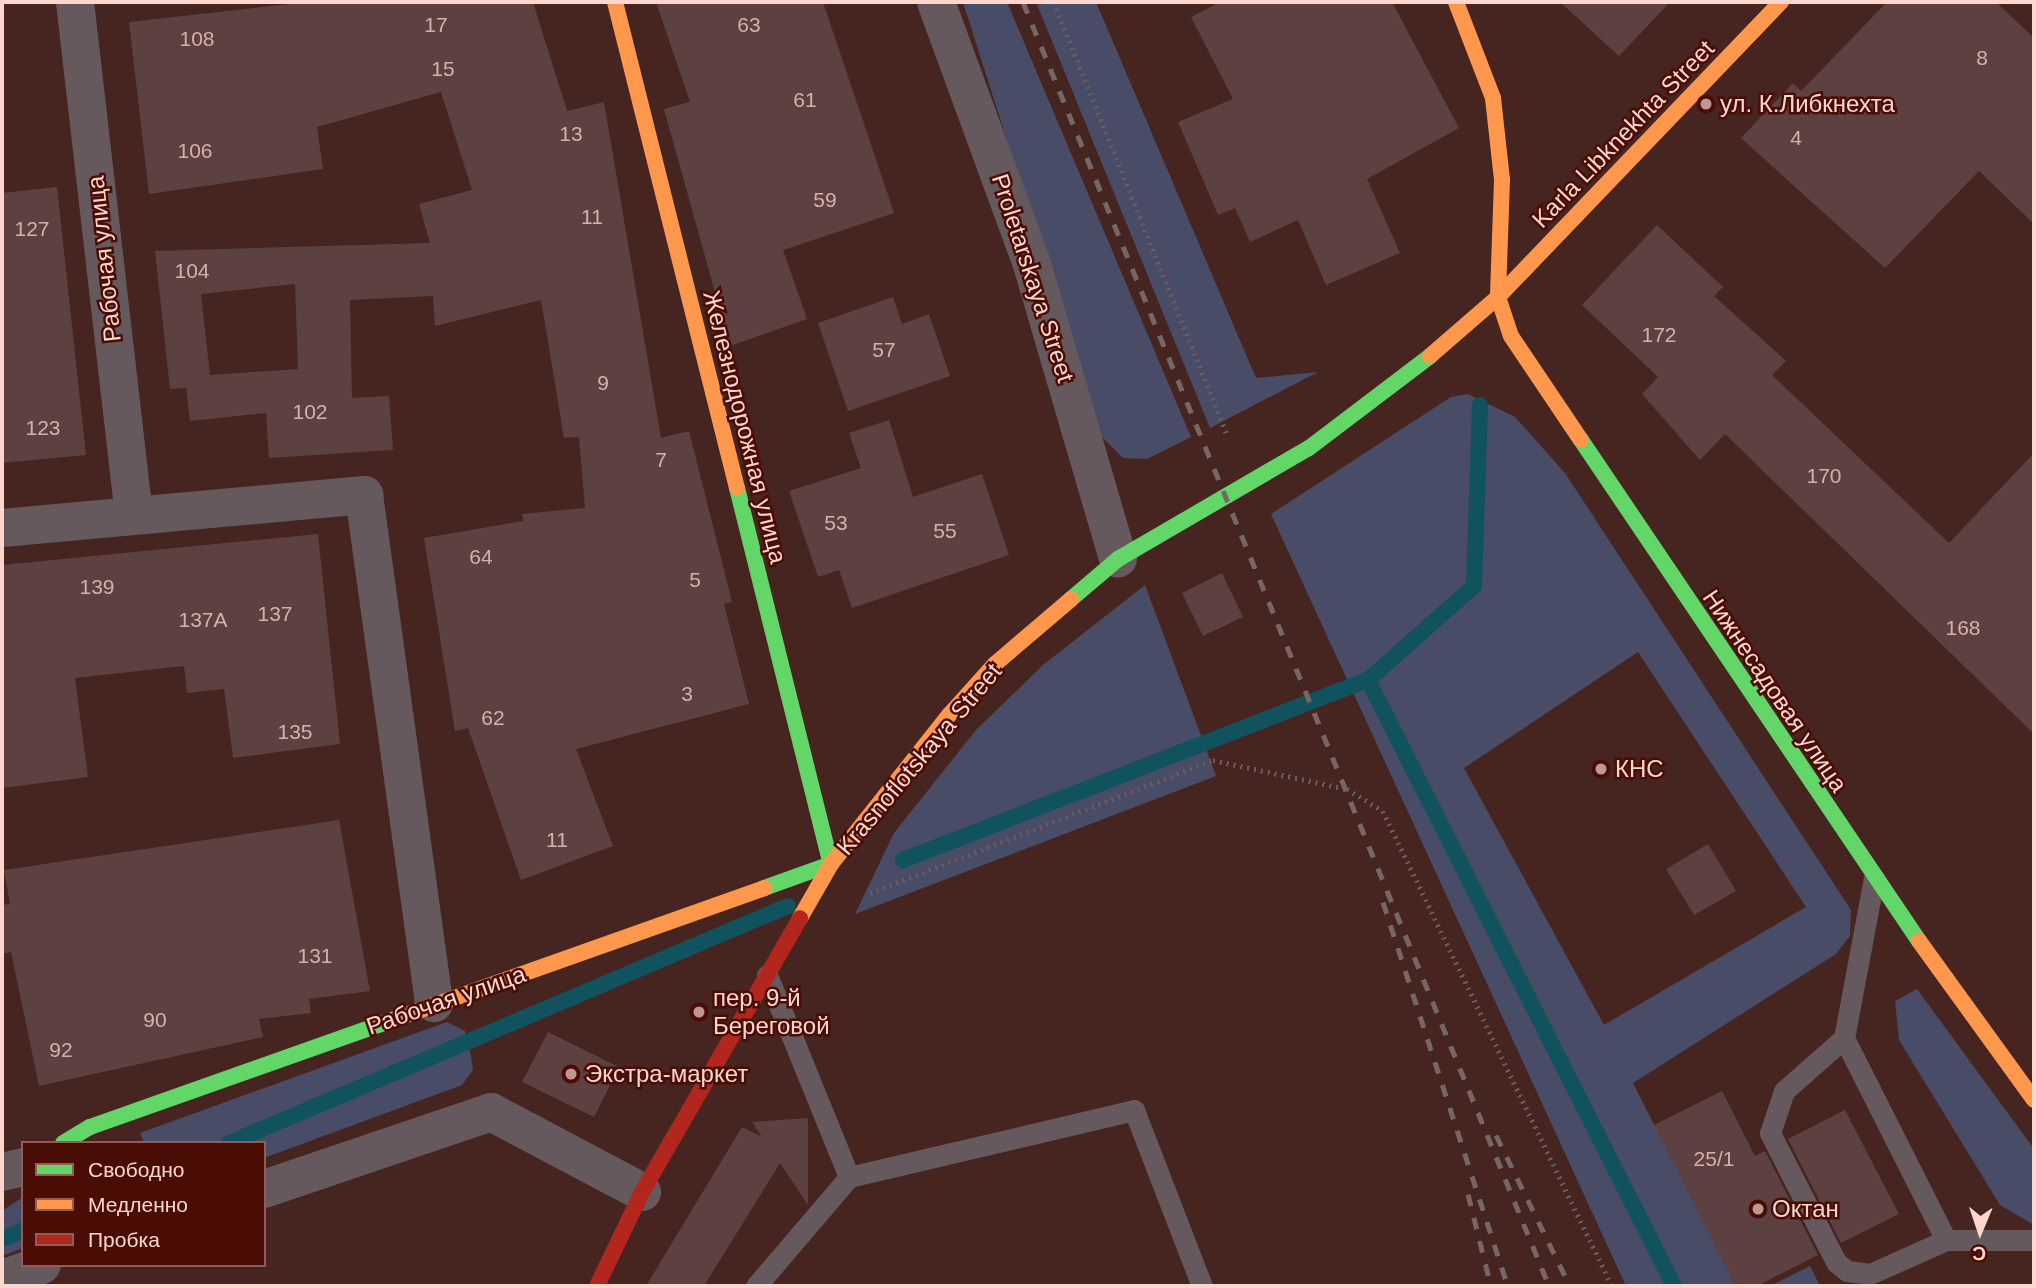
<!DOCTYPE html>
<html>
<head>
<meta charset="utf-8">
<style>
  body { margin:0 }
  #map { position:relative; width:2036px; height:1288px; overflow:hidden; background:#462520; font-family:Arial,sans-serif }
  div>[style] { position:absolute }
  .green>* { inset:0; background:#494c66 }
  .stream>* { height:16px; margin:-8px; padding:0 8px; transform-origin:8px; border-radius:8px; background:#10525d }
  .building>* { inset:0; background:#5c4140 }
  .path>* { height:4.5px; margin-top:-2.25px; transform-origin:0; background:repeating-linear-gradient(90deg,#6a5b5c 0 2px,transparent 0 7px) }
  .lane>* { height:21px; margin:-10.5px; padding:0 10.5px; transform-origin:10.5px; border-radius:10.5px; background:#65595e }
  .street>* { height:38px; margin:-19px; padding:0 19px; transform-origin:19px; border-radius:19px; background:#65595e }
  .fast>* { height:16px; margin:-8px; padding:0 8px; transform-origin:8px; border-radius:8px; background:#63d668 }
  .slow>* { height:16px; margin:-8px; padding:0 8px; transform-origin:8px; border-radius:8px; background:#ff974d }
  .jam>* { height:16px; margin:-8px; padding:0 8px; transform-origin:8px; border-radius:8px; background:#b3261e }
  .rail>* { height:5px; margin-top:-2.5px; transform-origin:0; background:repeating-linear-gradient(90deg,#766666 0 12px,transparent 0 24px) }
  .dots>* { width:19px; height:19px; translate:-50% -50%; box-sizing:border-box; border:4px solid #4a0d05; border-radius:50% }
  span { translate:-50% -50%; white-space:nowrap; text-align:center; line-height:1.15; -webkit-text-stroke:5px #4a0d05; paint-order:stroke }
  .number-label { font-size:21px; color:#d6b1aa }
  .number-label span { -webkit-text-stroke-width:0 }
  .poi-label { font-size:24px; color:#fed6ce }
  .left { translate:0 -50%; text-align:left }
  .street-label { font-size:24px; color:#fed6ce }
  .frame { position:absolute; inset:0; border:4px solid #fed6ce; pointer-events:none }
  .legend { position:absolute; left:21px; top:1141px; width:245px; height:126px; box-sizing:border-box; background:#4a0d05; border:2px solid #925d55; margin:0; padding:9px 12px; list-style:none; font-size:21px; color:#fed6ce }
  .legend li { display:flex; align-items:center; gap:14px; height:35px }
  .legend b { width:35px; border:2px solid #925d55 }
  .north { position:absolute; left:1945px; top:1197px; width:70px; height:70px; -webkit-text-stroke:5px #4a0d05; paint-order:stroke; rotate:182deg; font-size:19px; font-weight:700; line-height:28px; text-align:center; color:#fed6ce }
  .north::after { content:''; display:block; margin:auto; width:24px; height:32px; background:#fed6ce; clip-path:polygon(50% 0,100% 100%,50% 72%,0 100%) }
</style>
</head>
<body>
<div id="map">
  <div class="green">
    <i style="clip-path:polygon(963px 2px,1007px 2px,1191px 437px,1147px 459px,1123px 458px,1101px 436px)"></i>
    <i style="clip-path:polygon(1036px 2px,1096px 2px,1256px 378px,1318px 372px,1210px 428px)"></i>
    <i style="clip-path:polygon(evenodd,1468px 394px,1515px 417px,1565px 473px,1851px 910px,1850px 936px,1836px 954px,1633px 1083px,1736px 1286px,1626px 1286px,1271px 514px,1451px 397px,1468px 394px,1638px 652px,1806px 907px,1604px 1025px,1464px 768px,1638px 652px)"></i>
    <i style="clip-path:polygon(1145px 585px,1216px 776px,855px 914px,894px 833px,976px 730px,1043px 665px)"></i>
    <i style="clip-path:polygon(1917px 989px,2034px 1149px,2034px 1225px,2000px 1205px,1899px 1040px,1895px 1001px)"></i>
    <i style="clip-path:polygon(447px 1022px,465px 1031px,471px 1056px,473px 1070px,462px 1085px,264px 1158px,264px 1143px,144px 1143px,140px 1133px)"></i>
    <i style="clip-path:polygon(23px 1197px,23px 1248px,2px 1256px,2px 1211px)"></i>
    <i style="clip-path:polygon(1810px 1266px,1820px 1286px,1770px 1286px)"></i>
  </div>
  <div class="stream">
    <i style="left:1368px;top:680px;width:679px;rotate:63.21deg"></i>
    <i style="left:903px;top:860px;width:499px;rotate:-21.2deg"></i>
    <i style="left:1368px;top:680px;width:142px;rotate:-41.6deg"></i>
    <i style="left:1474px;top:586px;width:181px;rotate:-88.1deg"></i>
    <i style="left:229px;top:1143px;width:607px;rotate:-22.98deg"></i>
    <i style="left:2px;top:1239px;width:23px;rotate:-23deg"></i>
  </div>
  <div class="building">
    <i style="clip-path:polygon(evenodd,307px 2px,533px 2px,567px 111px,604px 102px,661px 438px,689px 431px,732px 602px,724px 604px,749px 704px,576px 749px,613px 846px,521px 880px,468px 728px,455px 731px,424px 538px,523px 521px,522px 514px,585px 508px,579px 437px,564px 438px,541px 300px,435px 326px,433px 296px,350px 300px,352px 398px,389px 396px,393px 450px,269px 458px,266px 413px,190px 421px,186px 388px,170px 389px,155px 251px,430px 243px,419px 204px,472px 190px,441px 92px,317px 127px,323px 169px,149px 194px,129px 22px,307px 2px,295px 284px,298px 369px,210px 375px,201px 294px,295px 284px)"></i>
    <i style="clip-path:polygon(656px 2px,823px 2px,894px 213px,783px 250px,807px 319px,730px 346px,664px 109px,690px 102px)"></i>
    <i style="clip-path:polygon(1220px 2px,1392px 2px,1459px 128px,1367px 179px,1400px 253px,1326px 285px,1298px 220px,1250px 242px,1235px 208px,1218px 215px,1178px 122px,1233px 99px,1191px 17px)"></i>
    <i style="clip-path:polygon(1560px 2px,1670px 2px,1619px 56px)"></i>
    <i style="clip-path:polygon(1887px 2px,1996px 2px,2034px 38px,2034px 224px,1979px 171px,1885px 268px,1741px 138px,1793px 83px,1801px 91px)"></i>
    <i style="clip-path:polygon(57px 187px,86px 455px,2px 463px,2px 193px)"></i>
    <i style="clip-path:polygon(1657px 225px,1723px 287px,1714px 296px,1786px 361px,1772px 375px,1949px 543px,2034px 453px,2034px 734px,1725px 434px,1700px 460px,1642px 394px,1658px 377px,1582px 305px)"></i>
    <i style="clip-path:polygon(893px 297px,902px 324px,929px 314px,950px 376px,848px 411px,818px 323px)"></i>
    <i style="clip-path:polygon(889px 420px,913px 497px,982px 474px,1009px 555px,852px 608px,839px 570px,818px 577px,789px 491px,861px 468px,849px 433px)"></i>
    <i style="clip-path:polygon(318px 534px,340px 744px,233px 758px,224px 689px,187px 693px,184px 666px,75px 678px,88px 777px,2px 788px,2px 565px)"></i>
    <i style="clip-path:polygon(1222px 573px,1243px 617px,1203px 636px,1182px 593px)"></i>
    <i style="clip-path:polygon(339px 820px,370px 991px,309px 999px,311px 1013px,259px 1019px,263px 1037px,39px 1086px,11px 952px,2px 954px,2px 905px,10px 904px,4px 870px)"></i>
    <i style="clip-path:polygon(1708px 844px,1736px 891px,1694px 915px,1666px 869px)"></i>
    <i style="clip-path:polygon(548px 1032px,619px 1067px,594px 1117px,522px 1082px)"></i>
    <i style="clip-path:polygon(1722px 1091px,1755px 1156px,1765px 1151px,1818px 1255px,1757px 1286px,1736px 1286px,1654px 1125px)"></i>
    <i style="clip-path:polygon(1845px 1110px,1899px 1214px,1841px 1243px,1788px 1139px)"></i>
    <i style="clip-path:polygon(808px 1118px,808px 1205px,780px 1163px,704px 1286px,646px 1286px,742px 1127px,762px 1137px,752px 1122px)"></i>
  </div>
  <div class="path">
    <i style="left:1054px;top:2px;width:469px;rotate:68.2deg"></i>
    <i style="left:870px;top:893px;width:368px;rotate:-21.2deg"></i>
    <i style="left:1213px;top:760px;width:137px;rotate:12.2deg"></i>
    <i style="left:1347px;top:789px;width:42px;rotate:31.4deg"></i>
    <i style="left:1383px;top:811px;width:527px;rotate:64.26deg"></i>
  </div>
  <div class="lane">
    <i style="left:1874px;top:878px;width:163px;rotate:100.6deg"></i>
    <i style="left:1844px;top:1038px;width:80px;rotate:138.5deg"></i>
    <i style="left:1784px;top:1091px;width:44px;rotate:108.4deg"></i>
    <i style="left:1770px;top:1133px;width:145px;rotate:62.9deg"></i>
    <i style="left:1836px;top:1262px;width:14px;rotate:39deg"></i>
    <i style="left:1847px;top:1271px;width:23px;rotate:7deg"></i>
    <i style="left:1870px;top:1274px;width:83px;rotate:-24.1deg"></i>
    <i style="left:1946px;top:1240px;width:88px"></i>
    <i style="left:767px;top:975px;width:218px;rotate:67.9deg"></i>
    <i style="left:1844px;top:1038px;width:226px;rotate:63.2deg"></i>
    <i style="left:756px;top:1286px;width:143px;rotate:-49.5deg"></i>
    <i style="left:849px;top:1177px;width:293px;rotate:-13.2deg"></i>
    <i style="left:1134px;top:1110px;width:189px;rotate:68.9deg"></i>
  </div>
  <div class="street">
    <i style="left:75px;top:2px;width:517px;rotate:83.45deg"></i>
    <i style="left:936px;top:2px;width:276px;rotate:69.9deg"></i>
    <i style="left:1031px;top:261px;width:310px;rotate:73.7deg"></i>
    <i style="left:2px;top:528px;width:364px;rotate:-5.2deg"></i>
    <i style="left:364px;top:495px;width:513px;rotate:82.15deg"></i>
    <i style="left:2px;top:1172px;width:22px;rotate:-13deg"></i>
    <i style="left:264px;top:1189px;width:240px;rotate:-18.7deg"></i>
    <i style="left:491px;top:1112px;width:171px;rotate:27.9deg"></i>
    <i style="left:2px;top:1279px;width:42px;rotate:-19.3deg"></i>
  </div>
  <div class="fast">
    <i style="left:1581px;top:440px;width:604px;rotate:55.99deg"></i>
    <i style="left:737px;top:488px;width:388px;rotate:76deg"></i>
    <i style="left:831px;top:864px;width:71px;rotate:160.3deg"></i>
    <i style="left:1071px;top:599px;width:62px;rotate:-40.4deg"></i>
    <i style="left:1118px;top:559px;width:221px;rotate:-30.2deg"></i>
    <i style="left:1309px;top:448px;width:152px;rotate:-37.2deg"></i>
    <i style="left:63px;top:1143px;width:31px;rotate:-31deg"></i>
    <i style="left:90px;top:1127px;width:324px;rotate:-19.5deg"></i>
  </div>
  <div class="slow">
    <i style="left:615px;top:2px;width:501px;rotate:75.91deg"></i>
    <i style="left:1456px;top:2px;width:103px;rotate:68.9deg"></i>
    <i style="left:1493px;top:98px;width:82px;rotate:83.7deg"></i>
    <i style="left:1502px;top:180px;width:117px;rotate:92deg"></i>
    <i style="left:1498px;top:297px;width:41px;rotate:71.6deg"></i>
    <i style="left:1511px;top:336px;width:125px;rotate:56.1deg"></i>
    <i style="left:1430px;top:356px;width:90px;rotate:-40.9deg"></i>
    <i style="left:1498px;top:297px;width:409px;rotate:-46.2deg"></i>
    <i style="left:800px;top:918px;width:62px;rotate:-60.1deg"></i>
    <i style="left:831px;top:864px;width:191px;rotate:-51.6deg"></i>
    <i style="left:950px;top:714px;width:67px;rotate:-48deg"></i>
    <i style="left:995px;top:664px;width:100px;rotate:-40.5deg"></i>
    <i style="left:1919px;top:941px;width:196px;rotate:54.1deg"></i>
    <i style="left:395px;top:1019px;width:392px;rotate:-19.5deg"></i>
  </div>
  <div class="jam">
    <i style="left:597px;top:1286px;width:104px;rotate:-64.4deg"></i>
    <i style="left:642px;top:1192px;width:316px;rotate:-60deg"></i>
  </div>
  <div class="rail">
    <i style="left:1023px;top:2px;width:1388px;rotate:67.72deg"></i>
    <i style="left:1383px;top:902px;width:404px;rotate:72deg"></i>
    <i style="left:1496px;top:1135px;width:168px;rotate:63.9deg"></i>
    <i style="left:1468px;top:1194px;width:95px;rotate:76deg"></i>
  </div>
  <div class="dots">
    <i style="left:1706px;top:104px;background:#be9891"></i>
    <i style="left:1601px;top:769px;background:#be9891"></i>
    <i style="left:699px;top:1012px;background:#be9891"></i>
    <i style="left:571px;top:1074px;background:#be9891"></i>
    <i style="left:1758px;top:1209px;background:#be9891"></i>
  </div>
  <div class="number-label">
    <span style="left:436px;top:25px">17</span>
    <span style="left:749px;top:25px">63</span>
    <span style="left:197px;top:39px">108</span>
    <span style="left:1982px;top:58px">8</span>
    <span style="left:443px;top:69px">15</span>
    <span style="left:805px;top:100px">61</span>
    <span style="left:571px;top:134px">13</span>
    <span style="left:1796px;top:138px">4</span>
    <span style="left:195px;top:151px">106</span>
    <span style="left:825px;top:200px">59</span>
    <span style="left:592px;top:217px">11</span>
    <span style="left:32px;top:229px">127</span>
    <span style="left:192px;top:271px">104</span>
    <span style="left:1659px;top:335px">172</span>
    <span style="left:884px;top:350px">57</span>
    <span style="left:603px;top:383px">9</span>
    <span style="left:310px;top:412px">102</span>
    <span style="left:43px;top:428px">123</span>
    <span style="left:661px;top:460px">7</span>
    <span style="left:1824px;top:476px">170</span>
    <span style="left:836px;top:523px">53</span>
    <span style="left:945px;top:531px">55</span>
    <span style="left:481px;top:557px">64</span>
    <span style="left:695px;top:580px">5</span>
    <span style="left:97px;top:587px">139</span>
    <span style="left:275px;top:614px">137</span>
    <span style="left:203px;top:620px">137А</span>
    <span style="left:1963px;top:628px">168</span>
    <span style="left:687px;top:694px">3</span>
    <span style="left:493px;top:718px">62</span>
    <span style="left:295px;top:732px">135</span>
    <span style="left:557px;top:840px">11</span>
    <span style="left:315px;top:956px">131</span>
    <span style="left:155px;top:1020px">90</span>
    <span style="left:61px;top:1050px">92</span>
    <span style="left:1714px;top:1159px">25/1</span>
  </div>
  <div class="poi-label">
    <span class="left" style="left:1720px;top:104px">ул. К.Либкнехта</span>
    <span class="left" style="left:1615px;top:769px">КНС</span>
    <span class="left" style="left:713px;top:1012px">пер. 9-й<br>Береговой</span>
    <span class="left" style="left:585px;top:1074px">Экстра-маркет</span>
    <span class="left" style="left:1772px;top:1209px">Октан</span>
  </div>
  <div class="street-label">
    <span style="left:1623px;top:134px;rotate:-46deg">Karla Libknekhta Street</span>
    <span style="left:104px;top:259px;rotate:-96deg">Рабочая улица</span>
    <span style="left:1033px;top:278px;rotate:72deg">Proletarskaya Street</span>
    <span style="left:745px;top:427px;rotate:76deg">Железнодорожная улица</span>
    <span style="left:1775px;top:691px;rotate:56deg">Нижнесадовая улица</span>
    <span style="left:919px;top:759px;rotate:-50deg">Krasnoflotskaya Street</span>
    <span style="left:446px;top:1000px;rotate:-19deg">Рабочая улица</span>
  </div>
  <div class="frame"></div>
  <ul class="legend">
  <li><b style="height:9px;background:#63d668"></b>Свободно</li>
  <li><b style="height:9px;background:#ff974d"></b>Медленно</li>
  <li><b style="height:9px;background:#b3261e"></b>Пробка</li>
  </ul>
  <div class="north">С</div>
</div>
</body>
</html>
